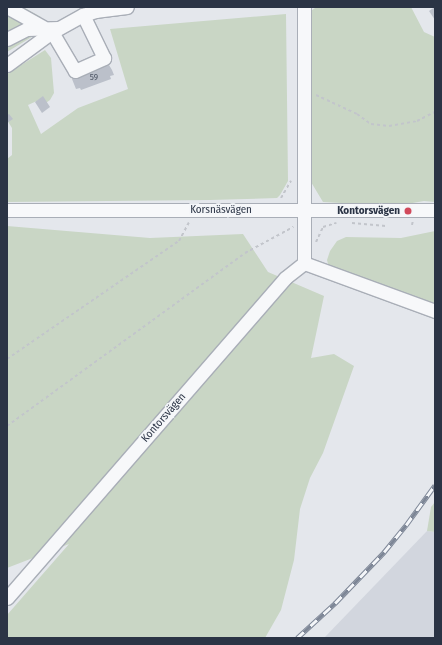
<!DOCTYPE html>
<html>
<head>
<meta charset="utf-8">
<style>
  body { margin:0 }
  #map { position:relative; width:442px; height:645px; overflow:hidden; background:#e4e7ec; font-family:"Fira Sans Condensed",sans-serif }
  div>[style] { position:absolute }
  .built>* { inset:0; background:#d2d6de }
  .green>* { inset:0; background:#c9d6c5 }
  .building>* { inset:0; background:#bbc0ca }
  .path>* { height:2px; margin-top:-1px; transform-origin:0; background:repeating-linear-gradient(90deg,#c2c5cb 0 3px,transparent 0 6px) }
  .roads { filter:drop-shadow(1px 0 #a9aeb7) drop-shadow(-1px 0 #a9aeb7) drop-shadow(0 1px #a9aeb7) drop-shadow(0 -1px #a9aeb7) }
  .minor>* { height:13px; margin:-6.5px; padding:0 6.5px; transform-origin:6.5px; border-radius:6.5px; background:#f7f8fa }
  .rail>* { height:4.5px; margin-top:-2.25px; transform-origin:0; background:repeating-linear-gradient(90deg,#f4f6f9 0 9px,#7d8696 0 18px); box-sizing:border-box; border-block:1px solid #7d8696 }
  .dots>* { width:11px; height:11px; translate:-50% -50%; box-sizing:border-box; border:2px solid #f4f6f9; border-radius:50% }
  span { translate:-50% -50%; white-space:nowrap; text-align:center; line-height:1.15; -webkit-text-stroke:3.5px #f4f6f9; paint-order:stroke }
  .number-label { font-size:9px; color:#4f5766 }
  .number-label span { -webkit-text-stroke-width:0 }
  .street-label { font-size:11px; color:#2b3445 }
  .poi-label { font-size:11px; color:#2b3445; font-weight:700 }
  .right { translate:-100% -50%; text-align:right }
  .frame { position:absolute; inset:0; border:8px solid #2b3445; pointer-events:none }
</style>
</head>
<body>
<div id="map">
  <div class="built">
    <i style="clip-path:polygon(427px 531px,435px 532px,435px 638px,324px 638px)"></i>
  </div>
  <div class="green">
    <i style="clip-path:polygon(7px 7px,23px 7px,41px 17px,40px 32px,7px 52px)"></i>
    <i style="clip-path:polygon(361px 7px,411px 7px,424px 32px,435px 37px,435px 202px,424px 201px,395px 206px,323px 202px,311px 182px,308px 13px,315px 8px)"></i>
    <i style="clip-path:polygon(286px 14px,288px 181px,280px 195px,277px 198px,210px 200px,7px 202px,7px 159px,12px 155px,12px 128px,7px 120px,7px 74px,45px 50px,51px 58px,54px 93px,50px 100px,43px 105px,39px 100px,28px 105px,41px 134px,78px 108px,128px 89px,110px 29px)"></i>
    <i style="clip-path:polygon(7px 226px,150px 238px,243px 234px,268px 272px,324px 296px,311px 358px,334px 354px,354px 366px,323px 453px,310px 478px,300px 509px,294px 560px,281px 610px,265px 638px,7px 638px,7px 615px,69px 544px,7px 568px)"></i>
    <i style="clip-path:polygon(435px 231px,435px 305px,329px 268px,327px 260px,330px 251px,337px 241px,346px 237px,401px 238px)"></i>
    <i style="clip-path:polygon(435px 502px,435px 532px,427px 531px,431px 507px)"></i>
  </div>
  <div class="building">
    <i style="clip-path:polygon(435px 7px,435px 20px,429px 11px)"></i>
    <i style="clip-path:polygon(105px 63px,106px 66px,109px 65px,112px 70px,114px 75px,110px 76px,111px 79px,81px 90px,80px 88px,76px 89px,72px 79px,76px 77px,75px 75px)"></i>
    <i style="clip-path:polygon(43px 96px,50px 107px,42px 113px,35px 102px)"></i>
    <i style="clip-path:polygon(9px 114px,13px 119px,7px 123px,7px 115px)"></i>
  </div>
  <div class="path">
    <i style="left:316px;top:95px;width:45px;rotate:24.9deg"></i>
    <i style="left:357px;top:114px;width:17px;rotate:36deg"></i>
    <i style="left:371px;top:124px;width:18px;rotate:6deg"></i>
    <i style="left:389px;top:126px;width:28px;rotate:-10deg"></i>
    <i style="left:417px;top:121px;width:20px;rotate:-27deg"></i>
    <i style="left:281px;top:198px;width:20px;rotate:-60deg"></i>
    <i style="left:352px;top:223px;width:34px;rotate:5deg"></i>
    <i style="left:412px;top:225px;width:5px;rotate:-79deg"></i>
    <i style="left:316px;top:242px;width:17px;rotate:-65deg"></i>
    <i style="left:323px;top:227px;width:14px;rotate:-17deg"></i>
    <i style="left:7px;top:359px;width:209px;rotate:-34.5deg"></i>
    <i style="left:179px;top:241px;width:21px;rotate:-62deg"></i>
    <i style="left:7px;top:426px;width:294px;rotate:-36deg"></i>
    <i style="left:245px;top:253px;width:55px;rotate:-28.4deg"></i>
  </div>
  <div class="roads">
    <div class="minor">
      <i style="left:7px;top:7px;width:41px;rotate:29.1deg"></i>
      <i style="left:52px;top:32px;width:45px;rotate:59.5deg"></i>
      <i style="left:75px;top:71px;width:32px;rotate:-24deg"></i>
      <i style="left:104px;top:58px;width:48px;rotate:-116deg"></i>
      <i style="left:7px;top:39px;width:22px;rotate:-27deg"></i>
      <i style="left:27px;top:29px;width:32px;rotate:-2deg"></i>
      <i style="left:7px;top:65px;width:56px;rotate:-36.3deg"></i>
      <i style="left:52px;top:32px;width:35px;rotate:-29deg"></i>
      <i style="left:83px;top:15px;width:13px;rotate:-18deg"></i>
      <i style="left:95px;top:11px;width:32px;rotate:-7deg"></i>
      <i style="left:7px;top:210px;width:428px"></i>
      <i style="left:304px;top:263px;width:140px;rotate:20.1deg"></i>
      <i style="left:7px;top:598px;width:424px;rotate:-49deg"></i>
      <i style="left:285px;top:278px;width:24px;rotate:-38deg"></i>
      <i style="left:304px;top:263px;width:256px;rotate:-90deg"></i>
    </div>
  </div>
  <div class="rail">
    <i style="left:297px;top:638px;width:52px;rotate:-42.6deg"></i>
    <i style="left:335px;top:603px;width:71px;rotate:-46.1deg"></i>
    <i style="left:384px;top:552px;width:35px;rotate:-51deg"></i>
    <i style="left:406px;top:525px;width:49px;rotate:-54.1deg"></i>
  </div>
  <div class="dots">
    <i style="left:408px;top:211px;background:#d1495b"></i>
  </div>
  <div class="number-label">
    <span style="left:94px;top:77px">59</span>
  </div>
  <div class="street-label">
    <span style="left:221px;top:210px">Korsnäsvägen</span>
    <span style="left:164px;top:418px;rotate:-49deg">Kontorsvägen</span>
  </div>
  <div class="poi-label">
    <span class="right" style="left:400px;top:211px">Kontorsvägen</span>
  </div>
  <div class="frame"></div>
</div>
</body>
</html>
